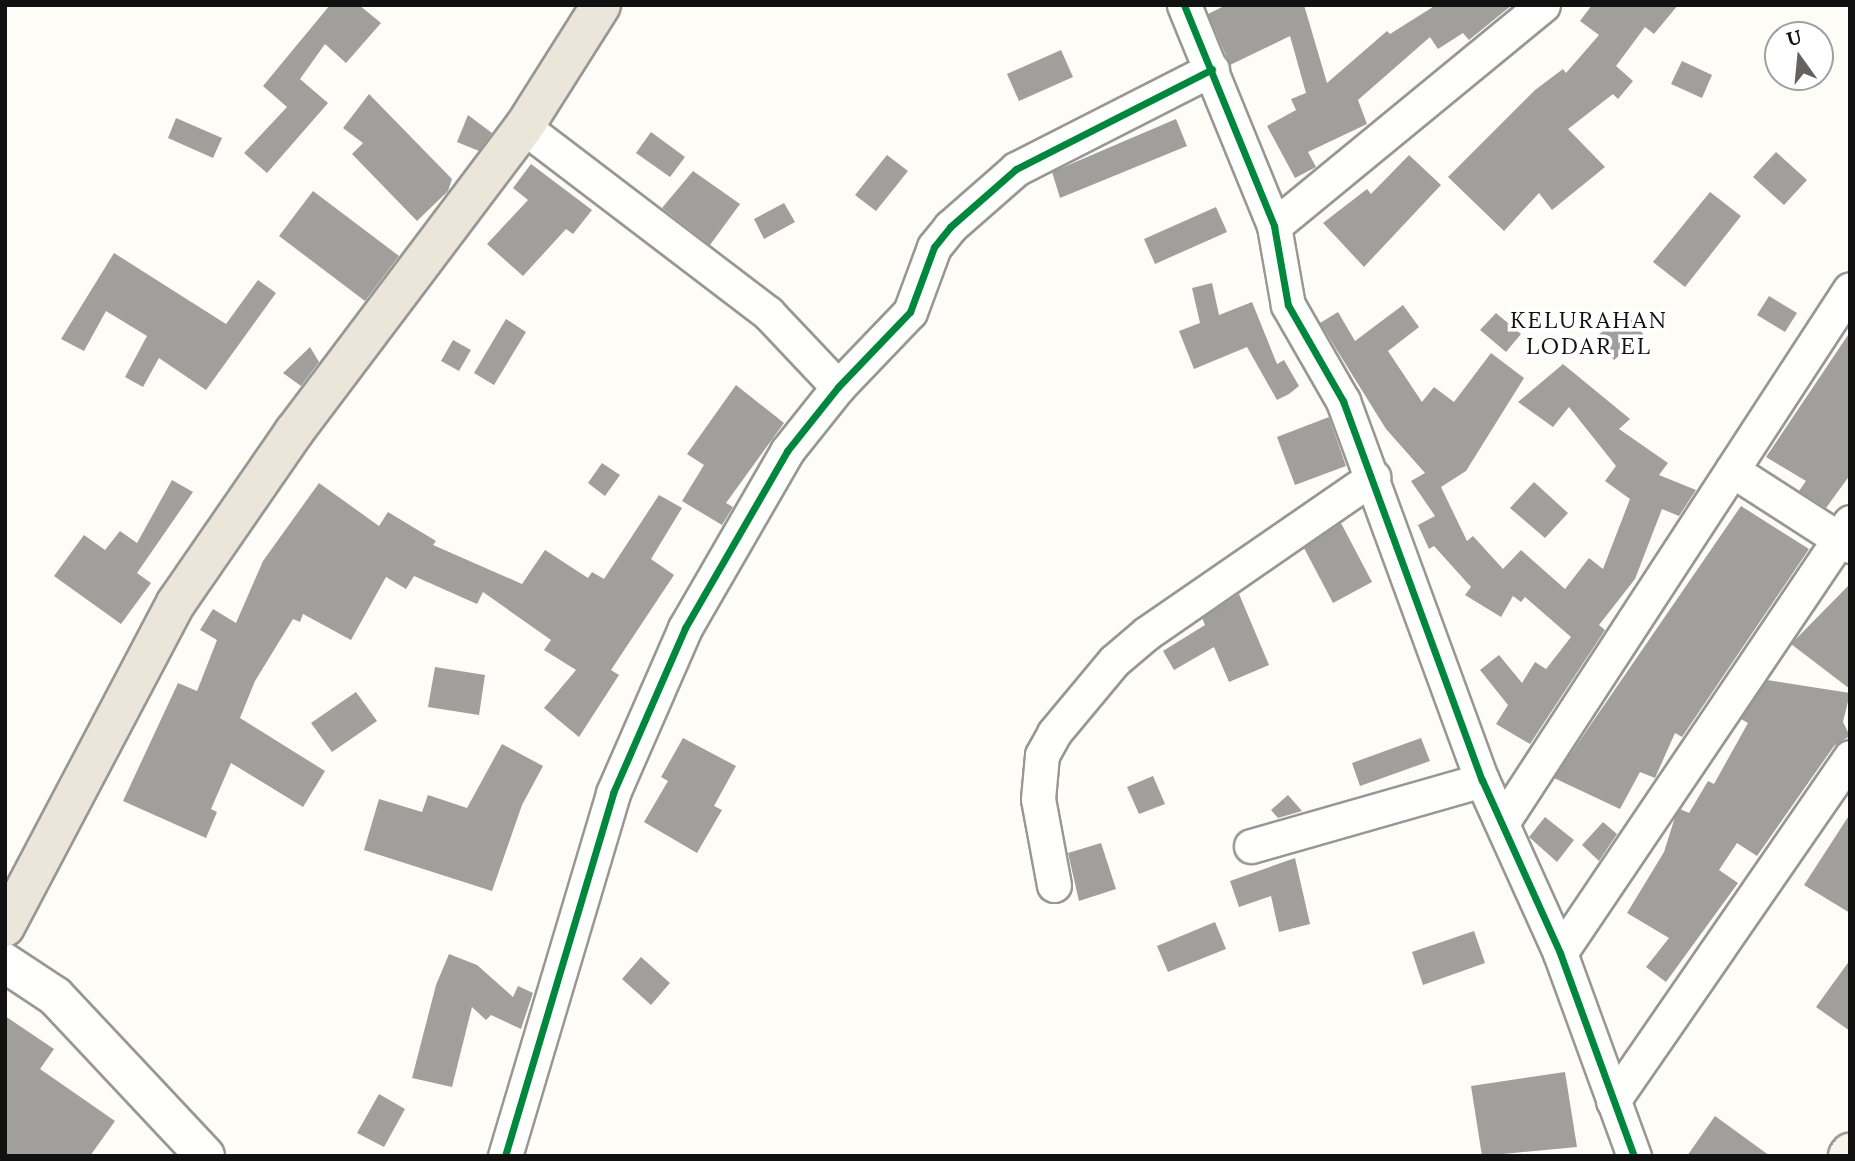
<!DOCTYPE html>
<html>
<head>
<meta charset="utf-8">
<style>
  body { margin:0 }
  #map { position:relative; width:1855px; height:1161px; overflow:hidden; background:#fdfcf7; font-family:Lora,serif }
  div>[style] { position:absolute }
  .building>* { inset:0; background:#a19f9c }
  .roads { filter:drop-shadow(2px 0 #979795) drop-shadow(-2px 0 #979795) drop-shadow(0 2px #979795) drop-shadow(0 -2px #979795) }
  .minor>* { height:33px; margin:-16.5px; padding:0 16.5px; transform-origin:16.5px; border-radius:16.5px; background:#fffffe }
  .tertiary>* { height:38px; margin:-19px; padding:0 19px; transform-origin:19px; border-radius:19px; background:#fffffe }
  .secondary>* { height:38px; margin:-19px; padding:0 19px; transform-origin:19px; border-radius:19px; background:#f6f4eb }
  .trunk>* { height:38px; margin:-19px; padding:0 19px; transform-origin:19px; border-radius:19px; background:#ece5da }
  .cycleway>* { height:7px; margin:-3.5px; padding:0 3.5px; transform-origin:3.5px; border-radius:3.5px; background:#00873e }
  span { translate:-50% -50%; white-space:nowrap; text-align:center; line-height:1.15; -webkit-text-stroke:7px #fff; paint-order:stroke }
  .quarter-label { font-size:23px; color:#111; letter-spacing:2px }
  .frame { position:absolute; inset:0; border:7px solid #111; pointer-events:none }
  .north { position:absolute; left:1764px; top:21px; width:70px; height:70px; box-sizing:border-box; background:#fff; border:2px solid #a0a0a0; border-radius:50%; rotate:345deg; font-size:19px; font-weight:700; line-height:28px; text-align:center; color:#111 }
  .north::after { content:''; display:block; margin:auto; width:24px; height:32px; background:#646362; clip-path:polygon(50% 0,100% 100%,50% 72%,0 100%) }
</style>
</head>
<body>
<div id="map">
  <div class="building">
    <i style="clip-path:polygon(330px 5px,359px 5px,381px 23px,346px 63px,325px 44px,300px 79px,328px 103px,267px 173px,244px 153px,287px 107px,263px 86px)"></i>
    <i style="clip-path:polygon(1226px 5px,1304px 5px,1327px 83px,1387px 31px,1390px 34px,1436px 5px,1512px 5px,1469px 40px,1463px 33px,1438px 49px,1430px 37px,1358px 100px,1367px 124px,1308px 152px,1316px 167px,1295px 178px,1267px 126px,1296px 110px,1291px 99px,1306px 93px,1290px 36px,1230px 65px,1208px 14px)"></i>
    <i style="clip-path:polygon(1592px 5px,1678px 5px,1654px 34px,1645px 27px,1616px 66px,1633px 81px,1618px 99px,1613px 94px,1568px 129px,1605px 167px,1552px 210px,1539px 193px,1504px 231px,1448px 177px,1535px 90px,1563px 69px,1566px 73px,1599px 35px,1580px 21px)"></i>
    <i style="clip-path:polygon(1061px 50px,1073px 77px,1019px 101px,1007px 74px)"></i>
    <i style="clip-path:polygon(1682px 61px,1712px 75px,1702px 98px,1671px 84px)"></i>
    <i style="clip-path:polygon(369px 94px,452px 179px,448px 191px,417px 221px,352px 154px,363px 143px,343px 128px)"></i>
    <i style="clip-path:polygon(468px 115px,492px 133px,479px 151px,457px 142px)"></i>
    <i style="clip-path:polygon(176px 118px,222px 138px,213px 158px,168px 138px)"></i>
    <i style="clip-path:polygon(1176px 119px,1187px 146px,1060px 198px,1052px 172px)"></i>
    <i style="clip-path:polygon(651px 132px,685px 157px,670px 177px,636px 153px)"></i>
    <i style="clip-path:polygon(1776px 152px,1807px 180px,1784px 205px,1753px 177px)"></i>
    <i style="clip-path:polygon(887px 155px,908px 171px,876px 211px,855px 195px)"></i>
    <i style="clip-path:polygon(1409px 155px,1441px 185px,1364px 267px,1323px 223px,1367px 189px,1371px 194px)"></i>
    <i style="clip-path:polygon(531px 164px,592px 210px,573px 234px,566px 229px,523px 276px,487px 244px,528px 200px,513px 188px)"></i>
    <i style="clip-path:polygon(693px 171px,740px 204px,710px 245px,662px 208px)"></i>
    <i style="clip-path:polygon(313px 191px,399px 256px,365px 301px,279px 236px)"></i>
    <i style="clip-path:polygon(1710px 192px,1741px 216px,1685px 287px,1653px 262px)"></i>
    <i style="clip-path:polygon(784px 203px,795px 222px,764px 239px,754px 219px)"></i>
    <i style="clip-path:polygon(1216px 207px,1227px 232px,1155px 264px,1144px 239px)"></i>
    <i style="clip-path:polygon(114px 253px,226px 324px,258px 280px,276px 293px,206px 390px,159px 358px,143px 387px,125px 377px,147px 336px,106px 311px,84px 351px,61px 339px)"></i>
    <i style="clip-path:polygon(1212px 283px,1219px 315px,1252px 302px,1277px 364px,1284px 360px,1299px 386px,1289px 394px,1277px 400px,1247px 347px,1194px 369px,1179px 331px,1200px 323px,1192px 288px)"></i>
    <i style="clip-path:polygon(1769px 296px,1797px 313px,1785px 332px,1757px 315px)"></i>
    <i style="clip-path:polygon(1403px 305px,1419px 327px,1388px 351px,1422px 402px,1434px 387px,1454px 402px,1491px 353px,1524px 378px,1466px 471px,1441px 487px,1467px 541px,1473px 536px,1503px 569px,1521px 550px,1565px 589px,1589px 558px,1603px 569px,1630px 499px,1605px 481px,1616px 466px,1569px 407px,1553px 427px,1518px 402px,1563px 364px,1630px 419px,1619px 429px,1668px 463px,1659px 475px,1696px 490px,1679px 516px,1662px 509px,1635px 579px,1599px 625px,1605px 630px,1530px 744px,1496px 724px,1508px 705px,1480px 670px,1499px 655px,1522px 683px,1535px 662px,1546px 669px,1571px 637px,1525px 597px,1521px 602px,1513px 596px,1501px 617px,1465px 595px,1471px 587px,1434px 546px,1429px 549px,1418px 525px,1435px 516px,1411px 481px,1425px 473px,1386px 429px,1320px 323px,1338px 312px,1355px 341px)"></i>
    <i style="clip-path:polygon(1625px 312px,1644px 335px,1614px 360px,1595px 338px)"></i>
    <i style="clip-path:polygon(1496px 313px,1521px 334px,1506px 352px,1480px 330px)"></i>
    <i style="clip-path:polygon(506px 319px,526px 332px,494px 385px,474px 373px)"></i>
    <i style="clip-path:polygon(1850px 332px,1850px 475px,1826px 508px,1799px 491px,1806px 481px,1766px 457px)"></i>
    <i style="clip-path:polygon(453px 340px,471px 350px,459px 371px,441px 361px)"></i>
    <i style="clip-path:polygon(310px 347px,319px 362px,301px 386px,283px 373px)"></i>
    <i style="clip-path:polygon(736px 385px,784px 423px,726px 503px,733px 507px,722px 525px,682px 501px,704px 465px,687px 454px)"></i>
    <i style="clip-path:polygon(1329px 417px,1346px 466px,1295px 485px,1277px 437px)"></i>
    <i style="clip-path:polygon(602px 463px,620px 475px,605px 496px,588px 483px)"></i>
    <i style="clip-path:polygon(172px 480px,193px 492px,137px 573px,151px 583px,121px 624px,54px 576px,84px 535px,105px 550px,120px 531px,137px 543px)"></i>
    <i style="clip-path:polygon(1534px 482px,1568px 513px,1545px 538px,1510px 508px)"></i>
    <i style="clip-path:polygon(319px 483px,379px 526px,388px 512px,436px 541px,433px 545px,522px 584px,545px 550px,588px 578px,592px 572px,604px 579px,659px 495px,682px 508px,651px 559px,674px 575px,611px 670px,619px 675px,579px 737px,544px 708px,576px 670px,544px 650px,551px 640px,483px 592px,477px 604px,414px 576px,406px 589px,386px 577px,351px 640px,303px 614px,300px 622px,293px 619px,255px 681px,240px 718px,325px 771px,303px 807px,231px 763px,211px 809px,217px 812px,206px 838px,123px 801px,178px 683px,197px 691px,217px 640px,200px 630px,213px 609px,236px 623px,263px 561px)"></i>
    <i style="clip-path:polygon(1741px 506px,1809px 549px,1682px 737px,1675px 733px,1655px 778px,1640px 772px,1620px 809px,1554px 778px)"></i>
    <i style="clip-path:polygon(1341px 523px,1372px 582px,1333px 603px,1304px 548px)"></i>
    <i style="clip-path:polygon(1850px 584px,1850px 689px,1791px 644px)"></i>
    <i style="clip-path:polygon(1239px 594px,1269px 665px,1229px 682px,1214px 647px,1174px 670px,1163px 651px,1205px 625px,1202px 618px)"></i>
    <i style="clip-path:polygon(435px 667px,485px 675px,479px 715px,428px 707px)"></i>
    <i style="clip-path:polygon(1767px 680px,1850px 693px,1843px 722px,1850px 736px,1834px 746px,1757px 856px,1737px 843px,1719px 870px,1738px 883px,1666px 982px,1646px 967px,1669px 938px,1627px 913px,1664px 852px,1675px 817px,1680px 809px,1689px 813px,1708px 781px,1714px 784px,1748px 723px,1741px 719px)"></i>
    <i style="clip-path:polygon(356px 692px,377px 721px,332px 752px,311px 723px)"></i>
    <i style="clip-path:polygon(683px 738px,736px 766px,714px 806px,722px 810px,697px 853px,644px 822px,668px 781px,661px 777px)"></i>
    <i style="clip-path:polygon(1421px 738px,1430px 761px,1360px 786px,1352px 763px)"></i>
    <i style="clip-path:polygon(502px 744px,543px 766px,522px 805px,492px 891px,364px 850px,379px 799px,422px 812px,428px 795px,467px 808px)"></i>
    <i style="clip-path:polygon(1153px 776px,1165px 804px,1139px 814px,1127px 787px)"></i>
    <i style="clip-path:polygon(1288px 795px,1302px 811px,1278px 818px,1271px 810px)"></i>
    <i style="clip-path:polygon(1850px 814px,1850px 913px,1804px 885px)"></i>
    <i style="clip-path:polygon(1545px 817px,1574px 840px,1557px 862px,1529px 837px)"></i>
    <i style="clip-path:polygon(1603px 822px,1617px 834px,1599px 861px,1582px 845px)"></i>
    <i style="clip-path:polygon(1101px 843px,1116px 889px,1079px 901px,1068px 853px)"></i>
    <i style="clip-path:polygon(1295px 858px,1310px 924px,1279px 932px,1271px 896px,1239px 907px,1230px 881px)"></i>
    <i style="clip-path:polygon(1215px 922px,1226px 949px,1168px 972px,1157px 946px)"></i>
    <i style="clip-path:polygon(1474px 931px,1485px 963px,1423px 985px,1412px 952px)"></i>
    <i style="clip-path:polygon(449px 954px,477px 965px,513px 997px,518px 986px,533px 993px,521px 1029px,491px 1015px,486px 1020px,472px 1007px,452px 1087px,412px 1078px,436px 985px)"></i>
    <i style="clip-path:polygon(641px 957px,670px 983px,651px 1005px,622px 979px)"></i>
    <i style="clip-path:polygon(1850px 960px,1850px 1031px,1816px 1007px)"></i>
    <i style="clip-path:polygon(5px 1016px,54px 1049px,40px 1069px,115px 1121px,90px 1156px,5px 1156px)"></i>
    <i style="clip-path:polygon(1565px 1072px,1577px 1147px,1482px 1156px,1471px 1086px)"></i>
    <i style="clip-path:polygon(379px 1094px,405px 1109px,384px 1147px,357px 1133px)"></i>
    <i style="clip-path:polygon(1715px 1116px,1770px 1156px,1687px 1156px)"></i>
  </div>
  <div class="roads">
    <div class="minor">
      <i style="left:1184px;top:5px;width:239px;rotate:67.8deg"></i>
      <i style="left:1274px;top:226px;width:80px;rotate:80deg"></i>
      <i style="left:1288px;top:305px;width:111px;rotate:60.2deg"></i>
      <i style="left:1343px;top:401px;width:404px;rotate:69.9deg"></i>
      <i style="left:1482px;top:780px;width:190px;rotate:65.7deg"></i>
      <i style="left:1560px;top:953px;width:216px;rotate:70deg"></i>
      <i style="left:524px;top:127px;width:307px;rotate:37.3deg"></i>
      <i style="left:768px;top:313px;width:102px;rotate:46.6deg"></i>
      <i style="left:1274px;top:226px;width:348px;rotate:-39.4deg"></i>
      <i style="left:1732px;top:470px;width:127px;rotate:32.8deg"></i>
      <i style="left:1839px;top:539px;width:20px;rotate:-57deg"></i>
      <i style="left:1502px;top:823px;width:637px;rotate:-56.91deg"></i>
      <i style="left:1251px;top:846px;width:240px;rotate:-15.9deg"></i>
      <i style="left:1054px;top:885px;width:87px;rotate:-100.5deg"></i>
      <i style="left:1038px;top:799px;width:44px;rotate:-84.8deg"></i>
      <i style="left:1042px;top:755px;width:25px;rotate:-61deg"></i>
      <i style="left:1054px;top:733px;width:94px;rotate:-50.2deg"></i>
      <i style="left:1114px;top:661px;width:43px;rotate:-40.3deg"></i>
      <i style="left:1147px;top:633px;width:275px;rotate:-34.6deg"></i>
      <i style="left:1560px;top:953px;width:499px;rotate:-56deg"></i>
      <i style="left:1839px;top:539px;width:13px;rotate:32deg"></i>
      <i style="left:1613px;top:1101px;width:418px;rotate:-55.4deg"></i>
      <i style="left:505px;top:1156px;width:379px;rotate:-73.4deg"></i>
      <i style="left:613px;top:793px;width:180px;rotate:-66.4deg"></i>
      <i style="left:685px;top:628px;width:204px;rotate:-60deg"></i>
      <i style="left:787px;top:451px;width:82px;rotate:-51.4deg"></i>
      <i style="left:838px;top:387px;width:104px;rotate:-46.2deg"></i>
      <i style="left:910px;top:312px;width:69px;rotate:-69.7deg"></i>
      <i style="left:934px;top:247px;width:26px;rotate:-51deg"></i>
      <i style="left:950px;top:227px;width:88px;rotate:-41.3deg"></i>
      <i style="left:1016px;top:169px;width:220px;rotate:-27deg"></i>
    </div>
    <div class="tertiary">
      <i style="left:5px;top:963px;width:60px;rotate:33.4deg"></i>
      <i style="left:55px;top:996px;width:219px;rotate:46.8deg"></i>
    </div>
    <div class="secondary">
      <i style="left:1848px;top:1156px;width:4px;rotate:-56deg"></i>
    </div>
    <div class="trunk">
      <i style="left:5px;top:927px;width:366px;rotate:-62.2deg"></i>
      <i style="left:176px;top:603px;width:208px;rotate:-55.4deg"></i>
      <i style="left:294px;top:432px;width:382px;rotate:-53deg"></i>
      <i style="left:524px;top:127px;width:144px;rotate:-57.7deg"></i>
    </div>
  </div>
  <div class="cycleway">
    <i style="left:1184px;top:5px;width:239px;rotate:67.8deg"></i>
    <i style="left:1274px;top:226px;width:80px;rotate:80deg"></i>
    <i style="left:1288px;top:305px;width:111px;rotate:60.2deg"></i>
    <i style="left:1343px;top:401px;width:404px;rotate:69.9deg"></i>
    <i style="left:1482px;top:780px;width:190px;rotate:65.7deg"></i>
    <i style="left:1560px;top:953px;width:216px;rotate:70deg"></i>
    <i style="left:505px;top:1156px;width:379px;rotate:-73.4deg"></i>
    <i style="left:613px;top:793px;width:180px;rotate:-66.4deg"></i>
    <i style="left:685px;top:628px;width:204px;rotate:-60deg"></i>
    <i style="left:787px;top:451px;width:82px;rotate:-51.4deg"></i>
    <i style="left:838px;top:387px;width:104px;rotate:-46.2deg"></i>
    <i style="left:910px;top:312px;width:69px;rotate:-69.7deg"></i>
    <i style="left:934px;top:247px;width:26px;rotate:-51deg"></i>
    <i style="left:950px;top:227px;width:88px;rotate:-41.3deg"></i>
    <i style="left:1016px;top:169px;width:220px;rotate:-27deg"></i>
  </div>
  <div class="quarter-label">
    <span style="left:1589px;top:333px">KELURAHAN<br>LODAR EL</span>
  </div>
  <div class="frame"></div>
  <div class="north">U</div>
</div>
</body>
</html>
